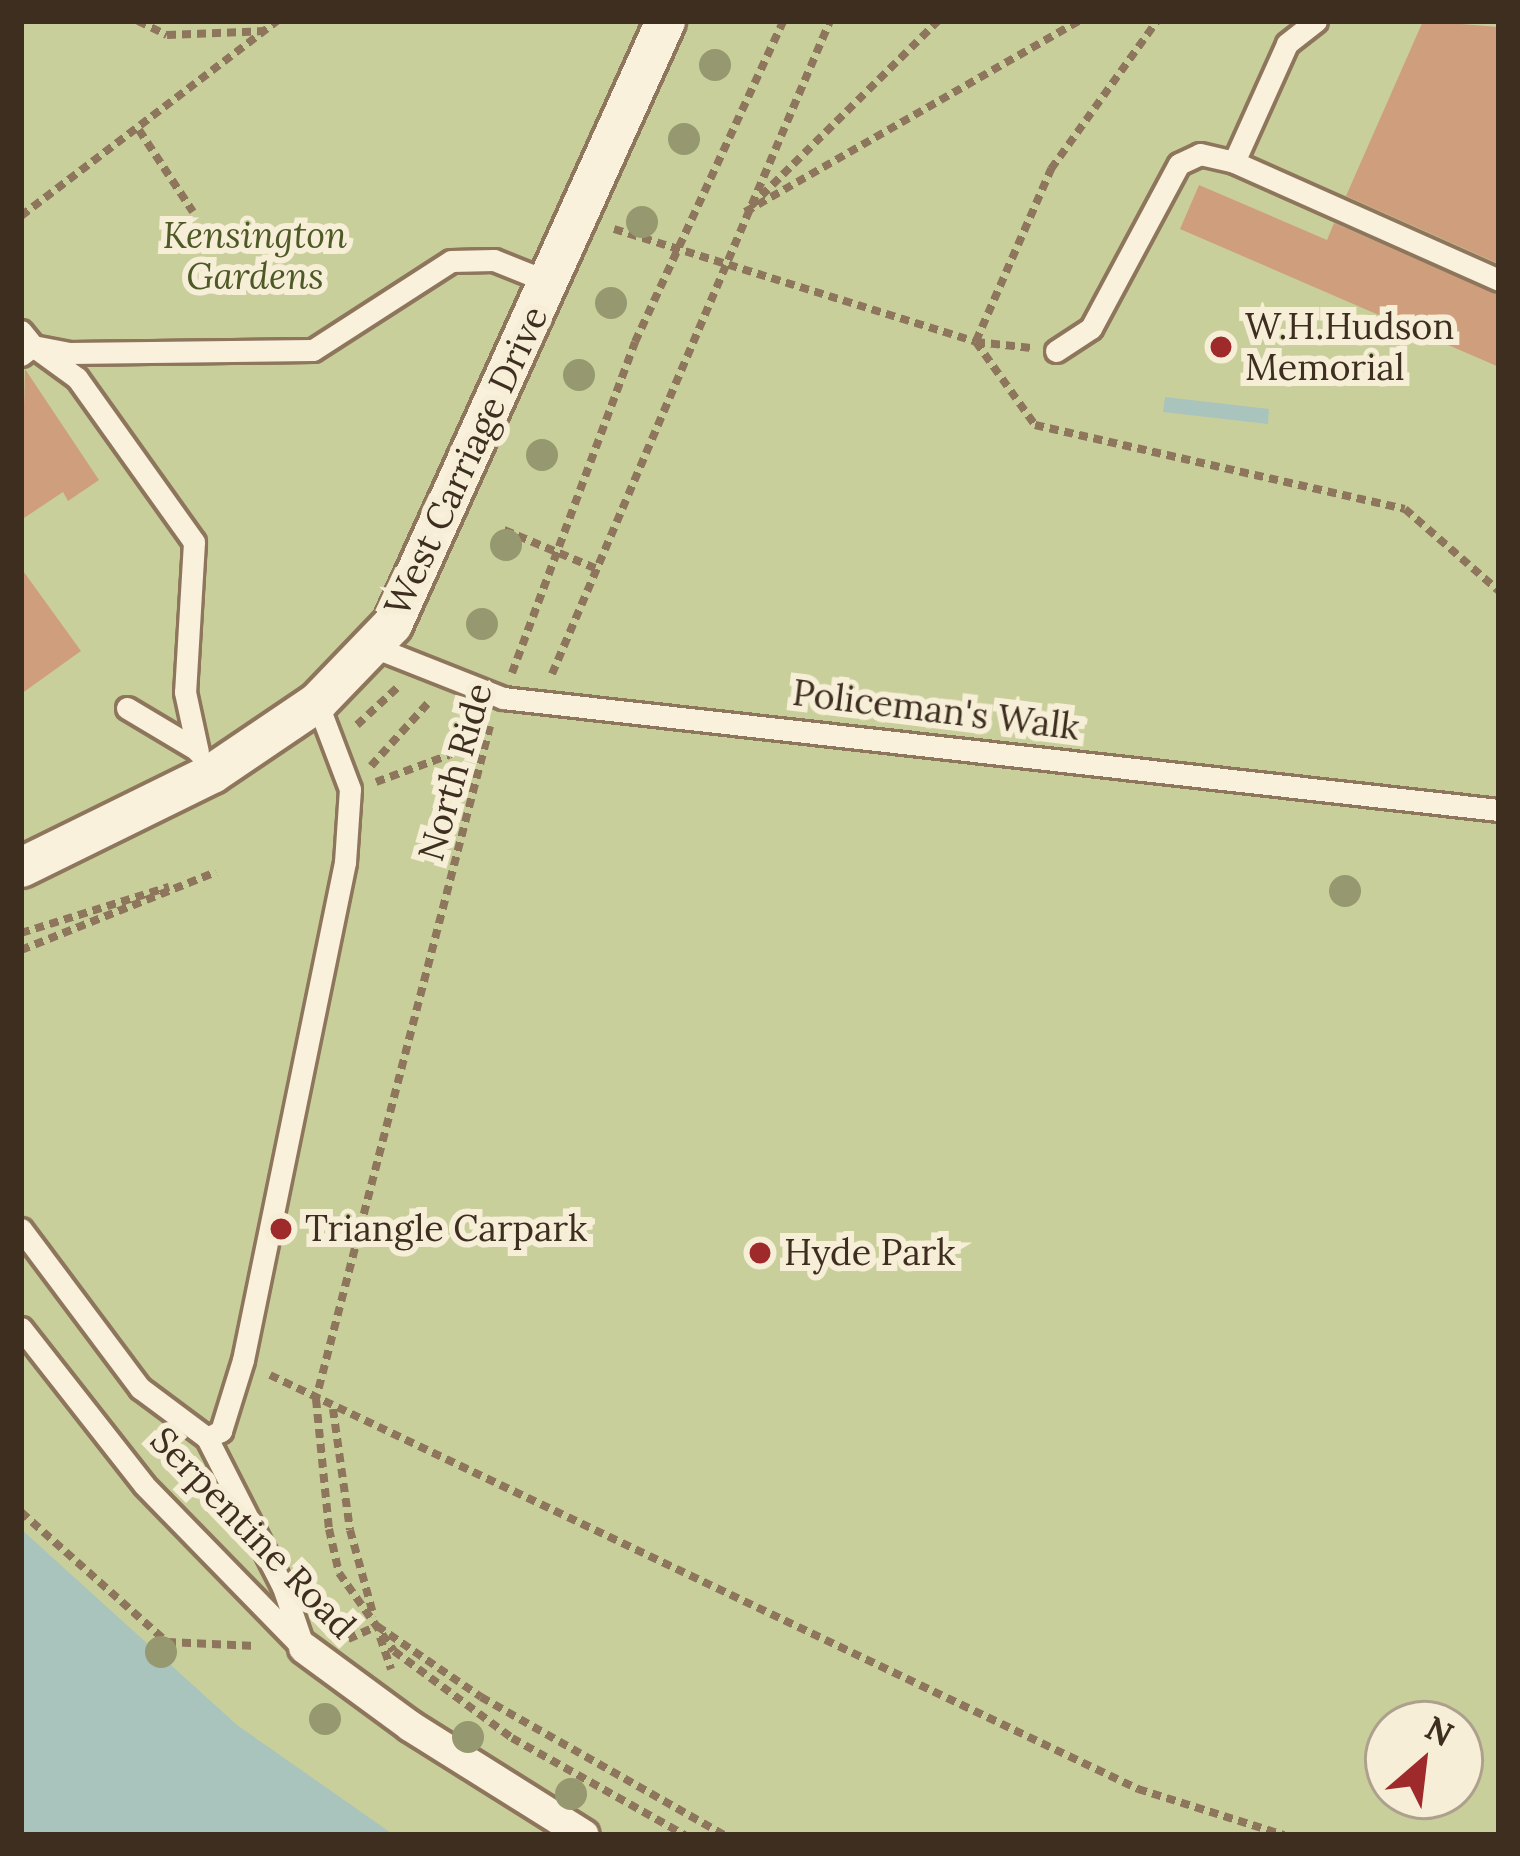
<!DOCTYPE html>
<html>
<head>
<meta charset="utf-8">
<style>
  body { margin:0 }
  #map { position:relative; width:1520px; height:1856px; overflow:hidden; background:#f0e4c8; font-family:Lora,serif }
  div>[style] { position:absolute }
  .green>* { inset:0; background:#c9cf9b }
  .water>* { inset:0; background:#a9c4bc }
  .building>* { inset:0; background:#cf9f7d }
  .path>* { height:8px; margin-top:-4px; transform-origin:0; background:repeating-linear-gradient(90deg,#8d765c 0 9px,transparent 0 15px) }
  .roads { filter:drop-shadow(3px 0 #8d765c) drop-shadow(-3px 0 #8d765c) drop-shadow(0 3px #8d765c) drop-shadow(0 -3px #8d765c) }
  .service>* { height:21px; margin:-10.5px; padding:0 10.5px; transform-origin:10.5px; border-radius:10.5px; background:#faf1dc }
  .pedestrian>* { height:30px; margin:-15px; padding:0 15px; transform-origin:15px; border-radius:15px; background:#faf1dc }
  .minor>* { height:39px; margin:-19.5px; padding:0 19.5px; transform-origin:19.5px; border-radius:19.5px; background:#faf1dc }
  .trees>* { width:32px; height:32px; margin:-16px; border-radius:50%; background:#96986f }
  .dots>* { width:33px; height:33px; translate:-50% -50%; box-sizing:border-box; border:6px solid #f7eed8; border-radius:50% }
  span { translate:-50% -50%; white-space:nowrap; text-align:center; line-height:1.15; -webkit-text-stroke:12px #f7eed8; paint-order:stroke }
  .park-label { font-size:36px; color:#4d5a26; font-style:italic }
  .poi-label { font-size:36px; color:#3d2e20 }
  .left { translate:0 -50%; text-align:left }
  .street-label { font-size:36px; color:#3d2e20 }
  .frame { position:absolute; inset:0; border:24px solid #3d2e20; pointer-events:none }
  .north { position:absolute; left:1364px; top:1700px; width:120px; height:120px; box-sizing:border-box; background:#f7eed8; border:3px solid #ada18e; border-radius:50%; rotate:28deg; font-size:33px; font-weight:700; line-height:48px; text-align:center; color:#3d2e20 }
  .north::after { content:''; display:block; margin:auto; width:42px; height:54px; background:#9e2a2b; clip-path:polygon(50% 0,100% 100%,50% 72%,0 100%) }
</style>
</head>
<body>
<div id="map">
  <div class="green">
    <i style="clip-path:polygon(evenodd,21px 21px,1499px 21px,1499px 1835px,21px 1835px,21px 21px,1388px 1724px,1460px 1724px,1460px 1796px,1388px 1796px,1388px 1724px)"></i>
  </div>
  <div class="water">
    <i style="clip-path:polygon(1165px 397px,1269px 409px,1268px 424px,1163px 412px)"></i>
    <i style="clip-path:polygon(21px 1529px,237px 1725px,394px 1835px,21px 1835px)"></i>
  </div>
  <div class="building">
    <i style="clip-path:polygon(1423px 21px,1499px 27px,1499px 264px,1346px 196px)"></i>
    <i style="clip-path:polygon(1199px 185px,1327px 240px,1334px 223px,1499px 295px,1499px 367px,1180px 229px)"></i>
    <i style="clip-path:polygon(25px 369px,99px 480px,68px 501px,63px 492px,21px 520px)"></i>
    <i style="clip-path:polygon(21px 568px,81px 651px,21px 694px)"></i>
  </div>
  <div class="path">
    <i style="left:138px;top:21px;width:32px;rotate:26deg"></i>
    <i style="left:167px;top:35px;width:98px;rotate:-2.3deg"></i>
    <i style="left:139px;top:130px;width:98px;rotate:56.6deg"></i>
    <i style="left:751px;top:206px;width:263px;rotate:-44.7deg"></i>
    <i style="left:745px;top:212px;width:385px;rotate:-29.8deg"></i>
    <i style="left:21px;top:216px;width:322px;rotate:-37.3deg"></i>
    <i style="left:614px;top:229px;width:379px;rotate:17.3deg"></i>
    <i style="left:976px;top:342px;width:55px;rotate:6.2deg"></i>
    <i style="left:976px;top:341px;width:188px;rotate:-66.4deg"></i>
    <i style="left:1051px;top:169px;width:182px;rotate:-54.4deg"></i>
    <i style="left:976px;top:342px;width:102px;rotate:54.6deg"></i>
    <i style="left:1035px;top:425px;width:379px;rotate:12.8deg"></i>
    <i style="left:1405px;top:509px;width:125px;rotate:41.1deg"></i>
    <i style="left:504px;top:530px;width:99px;rotate:22.7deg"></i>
    <i style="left:512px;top:673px;width:353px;rotate:-69.6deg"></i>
    <i style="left:635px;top:342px;width:353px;rotate:-65.2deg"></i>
    <i style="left:552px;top:674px;width:710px;rotate:-66.94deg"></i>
    <i style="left:357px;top:725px;width:57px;rotate:-42.9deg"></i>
    <i style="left:490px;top:726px;width:695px;rotate:104.5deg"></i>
    <i style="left:316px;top:1399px;width:131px;rotate:84.3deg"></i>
    <i style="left:329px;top:1529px;width:45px;rotate:77.2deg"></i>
    <i style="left:339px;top:1573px;width:95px;rotate:54.8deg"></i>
    <i style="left:394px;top:1651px;width:147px;rotate:36.4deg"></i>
    <i style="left:512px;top:1738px;width:198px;rotate:29.3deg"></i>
    <i style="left:371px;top:766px;width:88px;rotate:-47.8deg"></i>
    <i style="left:376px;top:782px;width:78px;rotate:-20.3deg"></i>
    <i style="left:449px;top:755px;width:45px;rotate:-33.3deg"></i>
    <i style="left:21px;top:933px;width:155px;rotate:-17.3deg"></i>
    <i style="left:21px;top:950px;width:210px;rotate:-21.8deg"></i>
    <i style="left:270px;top:1375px;width:962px;rotate:25.5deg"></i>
    <i style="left:1138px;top:1789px;width:153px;rotate:17.5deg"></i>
    <i style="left:333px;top:1409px;width:122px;rotate:82deg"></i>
    <i style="left:350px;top:1530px;width:90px;rotate:74.6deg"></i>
    <i style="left:21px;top:1512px;width:195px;rotate:41.7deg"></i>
    <i style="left:167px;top:1642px;width:89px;rotate:2.6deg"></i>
    <i style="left:380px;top:1637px;width:34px;rotate:71deg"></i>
    <i style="left:348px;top:1639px;width:32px;rotate:-24deg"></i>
    <i style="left:377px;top:1626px;width:126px;rotate:34.3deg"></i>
    <i style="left:481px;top:1697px;width:279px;rotate:29.6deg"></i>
  </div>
  <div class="roads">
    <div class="service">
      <i style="left:1316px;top:21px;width:37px;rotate:142deg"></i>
      <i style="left:1287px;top:44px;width:129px;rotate:114.2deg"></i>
      <i style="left:1234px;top:162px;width:290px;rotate:24deg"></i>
      <i style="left:21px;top:331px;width:19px;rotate:51deg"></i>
      <i style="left:33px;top:346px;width:37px;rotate:11deg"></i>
      <i style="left:69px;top:353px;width:244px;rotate:-0.7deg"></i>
      <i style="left:313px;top:350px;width:164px;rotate:-32.8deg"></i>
      <i style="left:451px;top:261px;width:43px;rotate:-1.3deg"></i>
      <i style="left:494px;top:260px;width:59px;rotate:21.8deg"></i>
      <i style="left:1056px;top:351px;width:42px;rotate:-33.3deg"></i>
      <i style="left:1091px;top:328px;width:186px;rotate:-61.8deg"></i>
      <i style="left:1179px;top:164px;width:23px;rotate:-25deg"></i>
      <i style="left:1200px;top:154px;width:35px;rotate:13deg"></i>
      <i style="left:21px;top:355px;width:15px;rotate:-37deg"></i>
      <i style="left:33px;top:346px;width:54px;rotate:36deg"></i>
      <i style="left:77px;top:378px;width:201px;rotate:54.5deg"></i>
      <i style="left:194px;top:542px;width:150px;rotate:93.4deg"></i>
      <i style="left:185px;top:692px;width:61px;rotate:77.8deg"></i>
      <i style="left:374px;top:647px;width:139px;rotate:21.6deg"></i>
      <i style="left:503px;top:698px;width:1002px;rotate:6.42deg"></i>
      <i style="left:127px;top:708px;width:78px;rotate:30.8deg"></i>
      <i style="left:21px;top:1229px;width:199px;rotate:53.2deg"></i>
      <i style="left:140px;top:1388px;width:84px;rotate:36.7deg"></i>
      <i style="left:207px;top:1438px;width:167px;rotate:63deg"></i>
      <i style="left:283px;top:1587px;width:65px;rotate:71deg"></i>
      <i style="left:21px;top:1328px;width:199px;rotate:51.9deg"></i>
      <i style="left:144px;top:1485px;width:222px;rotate:45.7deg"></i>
      <i style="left:207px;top:1438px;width:16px;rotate:-27deg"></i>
      <i style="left:221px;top:1431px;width:74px;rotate:-72.8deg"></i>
      <i style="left:243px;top:1360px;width:508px;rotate:-78.42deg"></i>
      <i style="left:345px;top:862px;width:73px;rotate:-86.1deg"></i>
      <i style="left:350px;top:789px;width:93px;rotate:-110.8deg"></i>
    </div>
    <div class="pedestrian">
      <i style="left:304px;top:1648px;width:132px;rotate:36.3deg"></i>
      <i style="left:410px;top:1726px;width:205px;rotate:32.1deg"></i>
    </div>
    <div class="minor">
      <i style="left:21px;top:867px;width:213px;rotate:-26.2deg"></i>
      <i style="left:212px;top:773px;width:127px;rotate:-34.1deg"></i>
      <i style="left:317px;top:702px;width:108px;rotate:-46.1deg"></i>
      <i style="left:392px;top:624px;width:662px;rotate:-65.64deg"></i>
    </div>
  </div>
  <div class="trees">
    <i style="left:715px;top:65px"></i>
    <i style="left:684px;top:139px"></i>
    <i style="left:642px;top:222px"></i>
    <i style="left:611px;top:303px"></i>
    <i style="left:579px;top:375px"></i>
    <i style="left:542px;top:455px"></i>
    <i style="left:506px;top:545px"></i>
    <i style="left:482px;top:624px"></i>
    <i style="left:1345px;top:891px"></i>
    <i style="left:161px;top:1652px"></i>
    <i style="left:325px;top:1719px"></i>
    <i style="left:468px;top:1737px"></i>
    <i style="left:571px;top:1794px"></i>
  </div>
  <div class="dots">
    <i style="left:1221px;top:347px;background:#9e2a2b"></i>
    <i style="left:281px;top:1229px;background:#9e2a2b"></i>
    <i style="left:760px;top:1253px;background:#9e2a2b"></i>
  </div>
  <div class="park-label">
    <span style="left:255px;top:256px">Kensington<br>Gardens</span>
  </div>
  <div class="poi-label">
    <span class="left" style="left:1245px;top:347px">W.H.Hudson<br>Memorial</span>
    <span class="left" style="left:305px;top:1229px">Triangle Carpark</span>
    <span class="left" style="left:784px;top:1253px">Hyde Park</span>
  </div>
  <div class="street-label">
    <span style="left:466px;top:461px;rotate:-65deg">West Carriage Drive</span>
    <span style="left:936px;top:710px;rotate:7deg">Policeman's Walk</span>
    <span style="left:455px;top:772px;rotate:-74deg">North Ride</span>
    <span style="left:253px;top:1533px;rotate:46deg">Serpentine Road</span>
  </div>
  <div class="frame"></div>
  <div class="north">N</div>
</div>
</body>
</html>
